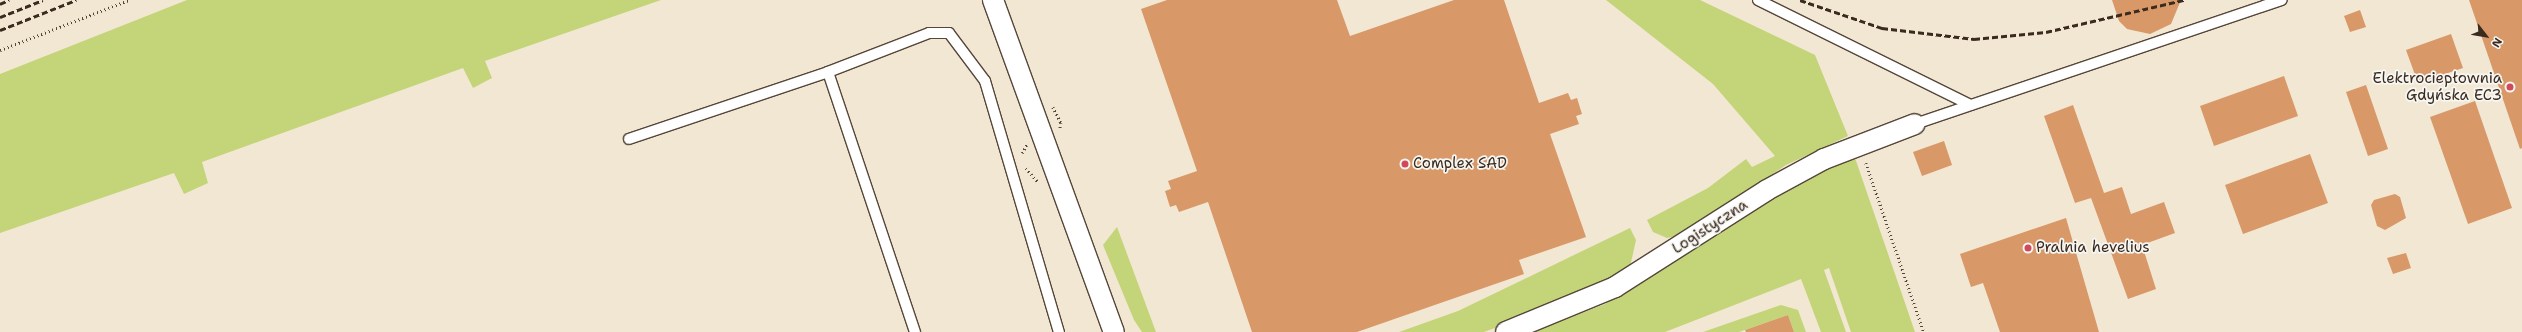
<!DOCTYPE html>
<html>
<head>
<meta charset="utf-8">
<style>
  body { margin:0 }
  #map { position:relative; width:2522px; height:332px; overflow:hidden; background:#f2e7d3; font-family:"Shantell Sans",sans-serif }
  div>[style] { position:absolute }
  .green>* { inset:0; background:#c3d578 }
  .building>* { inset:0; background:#d89868 }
  .path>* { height:2.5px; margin-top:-1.25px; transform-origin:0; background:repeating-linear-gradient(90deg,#564639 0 1px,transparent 0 4px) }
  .roads { filter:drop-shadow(1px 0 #564639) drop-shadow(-1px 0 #564639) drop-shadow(0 1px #564639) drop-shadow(0 -1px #564639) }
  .lane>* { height:10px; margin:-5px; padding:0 5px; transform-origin:5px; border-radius:5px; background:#fff }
  .street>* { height:20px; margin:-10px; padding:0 10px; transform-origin:10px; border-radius:10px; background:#fff }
  .rail>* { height:3px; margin-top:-1.5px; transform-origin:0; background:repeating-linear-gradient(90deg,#3b2a1e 0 6px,transparent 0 9px) }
  .dots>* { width:11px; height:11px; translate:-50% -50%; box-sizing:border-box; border:2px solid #f6f6f2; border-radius:50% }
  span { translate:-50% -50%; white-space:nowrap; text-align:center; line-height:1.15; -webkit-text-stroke:3.5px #f6f6f2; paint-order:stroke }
  .poi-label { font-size:15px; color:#3b2a1e }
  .right { translate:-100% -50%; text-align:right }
  .left { translate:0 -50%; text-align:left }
  .street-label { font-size:15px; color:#3b2a1e }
  .north { position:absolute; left:2466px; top:16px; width:40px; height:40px; -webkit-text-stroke:3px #f6f6f2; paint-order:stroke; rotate:121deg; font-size:11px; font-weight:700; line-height:16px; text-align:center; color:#3b2a1e }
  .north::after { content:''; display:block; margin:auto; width:14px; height:18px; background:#3b2a1e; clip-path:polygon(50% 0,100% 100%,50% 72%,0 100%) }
</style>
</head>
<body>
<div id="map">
  <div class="green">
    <i style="clip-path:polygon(187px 0,661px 0,485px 61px,492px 78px,473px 88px,463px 68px,202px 162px,208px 183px,184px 194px,174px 173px,0 233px,0 74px)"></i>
    <i style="clip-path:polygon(1606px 0,1700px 0,1815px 55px,1848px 136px,1786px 165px,1685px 234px,1667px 238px,1653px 232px,1647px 220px,1708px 188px,1746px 159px,1752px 167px,1775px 156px,1713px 84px)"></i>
    <i style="clip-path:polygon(1854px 155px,1915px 332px,1851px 332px,1829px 268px,1824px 270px,1846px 332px,1821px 332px,1801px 279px,1665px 332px,1533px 332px,1605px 304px,1795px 180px)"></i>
    <i style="clip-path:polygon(1117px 227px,1156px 332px,1142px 332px,1134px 320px,1103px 245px)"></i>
    <i style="clip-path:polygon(1630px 228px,1636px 240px,1630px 267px,1620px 276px,1572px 299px,1484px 332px,1399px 332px,1458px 311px)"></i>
    <i style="clip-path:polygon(1781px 305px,1798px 310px,1806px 332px,1794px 332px,1788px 315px,1739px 332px,1703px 332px)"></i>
  </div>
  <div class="building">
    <i style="clip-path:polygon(1167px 0,1337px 0,1350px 36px,1454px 0,1504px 0,1539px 103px,1568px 93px,1571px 100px,1577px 98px,1582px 114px,1576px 116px,1579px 124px,1550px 134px,1586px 237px,1519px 260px,1524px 274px,1357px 332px,1252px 332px,1208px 202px,1179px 212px,1176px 205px,1170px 207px,1165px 191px,1171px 189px,1168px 181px,1197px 171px,1141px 9px)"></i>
    <i style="clip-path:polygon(2112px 0,2181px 0,2171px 24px,2150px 34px,2127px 29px,2119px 21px)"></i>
    <i style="clip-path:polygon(2469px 0,2522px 0,2522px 148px,2520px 149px)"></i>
    <i style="clip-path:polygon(2360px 10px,2366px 27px,2350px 32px,2344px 16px)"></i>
    <i style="clip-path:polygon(2451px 34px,2463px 68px,2418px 83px,2406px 50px)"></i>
    <i style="clip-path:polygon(2284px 76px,2298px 116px,2214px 146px,2200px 106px)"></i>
    <i style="clip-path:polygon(2366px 85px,2388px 149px,2368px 156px,2346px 92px)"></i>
    <i style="clip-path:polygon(2475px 101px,2512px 208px,2468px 224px,2430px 117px)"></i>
    <i style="clip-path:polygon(2073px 105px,2104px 193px,2122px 187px,2131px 214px,2164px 202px,2175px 233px,2142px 245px,2156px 289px,2128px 299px,2091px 198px,2075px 203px,2044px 116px)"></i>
    <i style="clip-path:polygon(1944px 141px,1952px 165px,1922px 176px,1913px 152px)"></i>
    <i style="clip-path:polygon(2310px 154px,2328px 203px,2243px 234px,2225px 185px)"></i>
    <i style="clip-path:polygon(2395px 194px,2400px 197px,2406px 218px,2385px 230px,2377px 226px,2371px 205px,2374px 200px)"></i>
    <i style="clip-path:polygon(2066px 218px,2099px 332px,2000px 332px,1983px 283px,1971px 287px,1960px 254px)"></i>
    <i style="clip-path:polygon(2406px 253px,2411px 268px,2393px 274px,2387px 258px)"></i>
    <i style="clip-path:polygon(1788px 315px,1794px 332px,1746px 332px,1745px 330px)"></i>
  </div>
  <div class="path">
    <i style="left:0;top:50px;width:138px;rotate:-21.2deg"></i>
    <i style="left:1053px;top:107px;width:18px;rotate:63deg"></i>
    <i style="left:1061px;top:123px;width:6px;rotate:99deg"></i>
    <i style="left:1022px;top:153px;width:10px;rotate:-61deg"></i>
    <i style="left:1866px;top:163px;width:179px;rotate:71.1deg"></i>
    <i style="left:1026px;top:168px;width:18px;rotate:49deg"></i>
  </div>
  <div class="roads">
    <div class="lane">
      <i style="left:1758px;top:0;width:237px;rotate:26.3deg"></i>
      <i style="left:828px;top:72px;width:274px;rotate:71.5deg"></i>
      <i style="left:1915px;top:124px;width:387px;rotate:-18.7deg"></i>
      <i style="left:629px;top:139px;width:210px;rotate:-18.6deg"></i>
      <i style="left:828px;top:72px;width:108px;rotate:-21.1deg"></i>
      <i style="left:929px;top:33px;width:20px"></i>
      <i style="left:949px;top:33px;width:60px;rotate:53.1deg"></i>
      <i style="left:985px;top:81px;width:262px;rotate:73.6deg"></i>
    </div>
    <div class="street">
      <i style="left:993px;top:0;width:353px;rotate:70deg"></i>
      <i style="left:1506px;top:332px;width:118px;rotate:-22.4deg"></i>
      <i style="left:1615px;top:287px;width:180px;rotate:-32.5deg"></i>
      <i style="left:1767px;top:190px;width:65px;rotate:-28.5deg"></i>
      <i style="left:1824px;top:159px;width:97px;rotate:-21deg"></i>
    </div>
  </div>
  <div class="rail">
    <i style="left:1800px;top:0;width:87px;rotate:18.9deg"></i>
    <i style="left:1882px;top:28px;width:93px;rotate:6.8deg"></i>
    <i style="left:1974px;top:39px;width:72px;rotate:-5.6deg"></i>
    <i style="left:2046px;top:32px;width:142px;rotate:-13.1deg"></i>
    <i style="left:0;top:4px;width:10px;rotate:-24deg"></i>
    <i style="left:0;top:17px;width:46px;rotate:-21.6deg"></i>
    <i style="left:0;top:30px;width:82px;rotate:-21.5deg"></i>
  </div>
  <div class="dots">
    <i style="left:2510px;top:87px;background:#d1495b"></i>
    <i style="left:1405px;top:164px;background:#d1495b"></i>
    <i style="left:2028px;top:248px;background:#d1495b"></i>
  </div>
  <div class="poi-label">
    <span class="right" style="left:2502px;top:87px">Elektrociepłownia<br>Gdyńska EC3</span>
    <span class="left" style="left:1413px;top:164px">Complex SAD</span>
    <span class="left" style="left:2036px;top:248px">Pralnia hevelius</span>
  </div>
  <div class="street-label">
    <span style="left:1710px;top:227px;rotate:-33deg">Logistyczna</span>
  </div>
  <div class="north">N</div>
</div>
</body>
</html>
